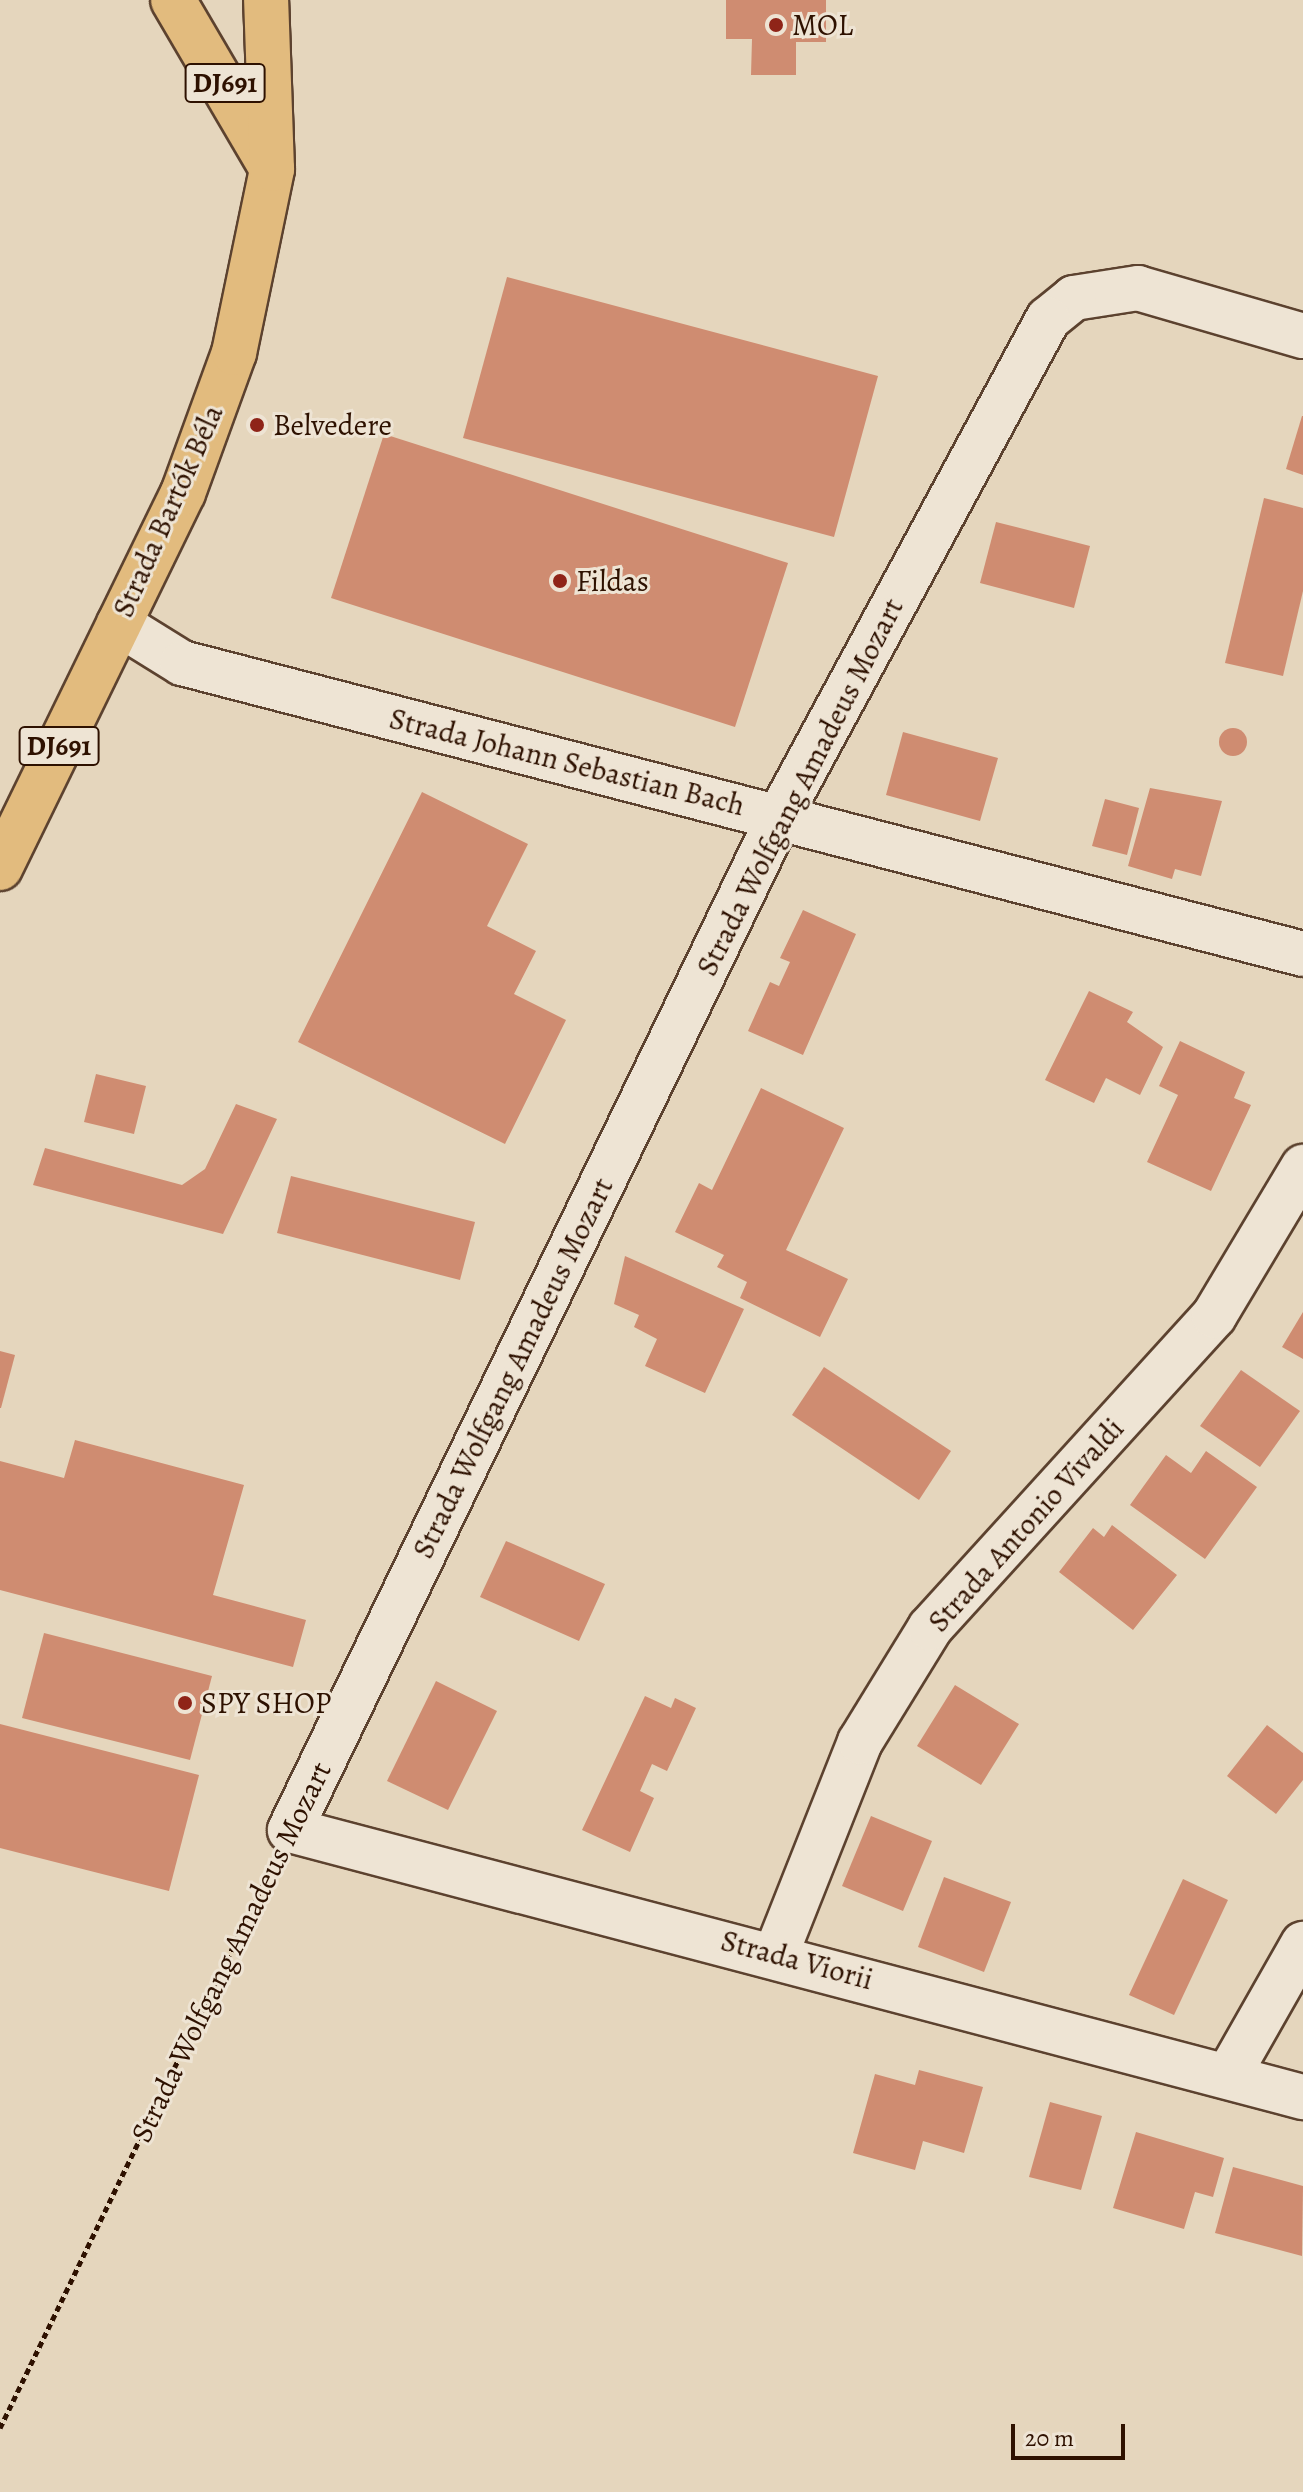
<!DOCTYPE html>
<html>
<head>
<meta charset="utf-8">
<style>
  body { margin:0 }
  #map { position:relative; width:1303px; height:2492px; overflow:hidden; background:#e5d6bd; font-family:Alegreya,serif }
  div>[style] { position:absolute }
  .building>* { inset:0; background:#cf8c71 }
  .round { border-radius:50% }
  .path>* { height:5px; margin-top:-2.5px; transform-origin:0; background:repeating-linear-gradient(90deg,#2e1100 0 6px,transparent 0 10px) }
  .roads { filter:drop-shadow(2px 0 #5c422f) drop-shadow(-2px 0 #5c422f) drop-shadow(0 2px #5c422f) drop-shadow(0 -2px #5c422f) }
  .street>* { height:44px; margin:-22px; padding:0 22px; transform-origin:22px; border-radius:22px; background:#eee4d4 }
  .primary>* { height:44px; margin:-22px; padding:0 22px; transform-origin:22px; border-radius:22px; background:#e2bb7e }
  .dots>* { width:22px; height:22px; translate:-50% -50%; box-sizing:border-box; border:4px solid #eee4d4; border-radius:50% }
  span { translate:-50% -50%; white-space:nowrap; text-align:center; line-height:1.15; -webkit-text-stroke:6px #eee4d4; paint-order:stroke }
  .shield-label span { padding:2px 6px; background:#eee4d4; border:2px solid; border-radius:6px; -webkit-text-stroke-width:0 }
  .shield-label { font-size:28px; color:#2e1100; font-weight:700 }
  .poi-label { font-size:30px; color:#2e1100 }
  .left { translate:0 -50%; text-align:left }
  .street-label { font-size:30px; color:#2e1100 }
  .scale { position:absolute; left:1011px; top:2424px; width:114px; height:36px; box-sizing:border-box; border:4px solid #2e1100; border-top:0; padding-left:10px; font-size:24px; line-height:28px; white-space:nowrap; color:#2e1100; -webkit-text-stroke:6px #eee4d4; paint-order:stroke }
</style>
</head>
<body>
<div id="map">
  <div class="building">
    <i style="clip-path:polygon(726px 0,826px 0,826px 42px,796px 42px,796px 75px,751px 75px,752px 39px,726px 39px)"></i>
    <i style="clip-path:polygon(507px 277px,878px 376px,834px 537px,463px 438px)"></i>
    <i style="clip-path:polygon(1302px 416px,1303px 416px,1303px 475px,1286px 469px)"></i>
    <i style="clip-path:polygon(384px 434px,788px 563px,735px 727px,331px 598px)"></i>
    <i style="clip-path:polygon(1264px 498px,1303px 508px,1303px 591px,1283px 676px,1225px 663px)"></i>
    <i style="clip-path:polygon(996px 522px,1090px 546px,1074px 608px,980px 583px)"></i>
    <i class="round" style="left:1219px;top:728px;width:28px;height:28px"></i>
    <i style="clip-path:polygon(903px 732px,998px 758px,980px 821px,886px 795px)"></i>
    <i style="clip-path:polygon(1150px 788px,1222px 801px,1201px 876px,1175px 869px,1172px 879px,1128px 866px)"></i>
    <i style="clip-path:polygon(422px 792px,528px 844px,487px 926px,536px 951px,514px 994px,566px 1020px,505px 1144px,298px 1042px)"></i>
    <i style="clip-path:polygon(1105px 799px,1139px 808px,1127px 855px,1092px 846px)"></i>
    <i style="clip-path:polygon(803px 910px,856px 934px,803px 1055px,748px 1031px,770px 982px,779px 986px,784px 975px,790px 962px,780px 958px)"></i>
    <i style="clip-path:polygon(1089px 991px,1133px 1012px,1127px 1022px,1163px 1047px,1140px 1095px,1106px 1078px,1094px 1103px,1045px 1080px)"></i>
    <i style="clip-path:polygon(1180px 1041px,1245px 1072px,1234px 1098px,1251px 1105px,1211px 1191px,1147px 1162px,1178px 1095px,1159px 1086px)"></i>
    <i style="clip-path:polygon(96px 1074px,146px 1086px,134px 1134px,84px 1122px)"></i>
    <i style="clip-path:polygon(761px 1088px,844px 1128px,786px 1250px,848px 1279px,820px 1337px,740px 1298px,747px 1282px,717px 1267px,724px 1255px,675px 1232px,699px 1183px,712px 1190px)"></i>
    <i style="clip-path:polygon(236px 1104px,277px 1119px,223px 1234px,33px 1185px,45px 1148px,182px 1185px,205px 1169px)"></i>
    <i style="clip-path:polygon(291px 1176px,475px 1222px,460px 1280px,277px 1233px)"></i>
    <i style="clip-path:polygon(625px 1256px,744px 1309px,705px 1393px,645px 1366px,657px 1339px,634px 1327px,639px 1315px,614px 1304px)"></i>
    <i style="clip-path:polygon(1303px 1312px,1303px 1359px,1282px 1347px)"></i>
    <i style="clip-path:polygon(0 1351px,15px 1355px,1px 1408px,0 1408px)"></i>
    <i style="clip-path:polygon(824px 1367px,951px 1451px,919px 1500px,792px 1415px)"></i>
    <i style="clip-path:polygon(1241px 1370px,1300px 1411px,1260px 1467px,1200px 1426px)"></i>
    <i style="clip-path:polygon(75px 1440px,244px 1485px,213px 1595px,306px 1620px,293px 1667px,0 1590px,0 1461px,64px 1478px)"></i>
    <i style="clip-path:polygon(1206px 1451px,1257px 1487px,1205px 1559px,1130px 1505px,1166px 1455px,1191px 1473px)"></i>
    <i style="clip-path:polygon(1112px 1525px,1177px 1575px,1133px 1630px,1059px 1572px,1093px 1528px,1104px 1537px)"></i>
    <i style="clip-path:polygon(506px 1541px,605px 1584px,579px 1641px,480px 1597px)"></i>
    <i style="clip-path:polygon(44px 1633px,212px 1676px,190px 1760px,22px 1718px)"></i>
    <i style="clip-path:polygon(436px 1681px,497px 1711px,448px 1810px,387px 1781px)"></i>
    <i style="clip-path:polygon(955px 1685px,1019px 1724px,981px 1785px,917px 1746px)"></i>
    <i style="clip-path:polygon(645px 1696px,671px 1708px,675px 1698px,696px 1708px,667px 1771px,652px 1764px,640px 1791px,654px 1798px,630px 1852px,582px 1830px)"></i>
    <i style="clip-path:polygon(0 1724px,199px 1775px,169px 1891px,0 1848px)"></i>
    <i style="clip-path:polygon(1267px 1725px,1303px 1753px,1303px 1780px,1276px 1814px,1227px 1776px)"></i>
    <i style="clip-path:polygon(871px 1816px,932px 1841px,903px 1911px,842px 1886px)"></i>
    <i style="clip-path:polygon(944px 1877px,1011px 1902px,984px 1972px,918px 1947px)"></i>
    <i style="clip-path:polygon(1183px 1879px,1228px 1900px,1174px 2015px,1129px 1995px)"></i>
    <i style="clip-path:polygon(919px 2070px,983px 2087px,964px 2153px,923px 2141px,915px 2170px,853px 2153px,875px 2074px,915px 2085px)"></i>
    <i style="clip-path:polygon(1050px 2102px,1102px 2116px,1081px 2190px,1029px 2177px)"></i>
    <i style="clip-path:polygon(1136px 2132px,1224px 2158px,1213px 2197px,1195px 2192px,1184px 2229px,1113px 2208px)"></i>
    <i style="clip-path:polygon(1233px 2167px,1303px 2186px,1302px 2256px,1215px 2233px)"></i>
  </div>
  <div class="path">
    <i style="left:0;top:2428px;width:627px;rotate:-64.17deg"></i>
  </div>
  <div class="roads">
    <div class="street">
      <i style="left:1303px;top:336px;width:172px;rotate:-163.8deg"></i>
      <i style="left:1138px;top:288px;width:65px;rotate:171.1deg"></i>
      <i style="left:1074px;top:298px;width:33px;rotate:141deg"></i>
      <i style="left:1048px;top:319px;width:566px;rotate:118.38deg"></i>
      <i style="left:779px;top:817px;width:1125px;rotate:115.77deg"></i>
      <i style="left:290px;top:1830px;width:1048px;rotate:14.77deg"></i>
      <i style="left:119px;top:624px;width:74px;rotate:31.8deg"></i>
      <i style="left:182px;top:663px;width:1158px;rotate:14.55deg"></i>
      <i style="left:776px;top:1954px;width:228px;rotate:-68.4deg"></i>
      <i style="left:860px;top:1742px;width:134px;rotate:-58.4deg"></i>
      <i style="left:930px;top:1628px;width:422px;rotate:-47.7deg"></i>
      <i style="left:1214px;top:1316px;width:174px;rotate:-59.1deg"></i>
      <i style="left:1228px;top:2076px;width:152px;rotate:-60.4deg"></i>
    </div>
    <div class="primary">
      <i style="left:173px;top:0;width:194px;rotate:59.6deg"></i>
      <i style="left:0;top:868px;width:417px;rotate:-64deg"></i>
      <i style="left:183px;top:493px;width:149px;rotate:-70deg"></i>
      <i style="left:234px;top:353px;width:188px;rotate:-78.3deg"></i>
      <i style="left:272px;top:169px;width:169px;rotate:-92deg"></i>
    </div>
  </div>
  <div class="dots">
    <i style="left:776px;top:25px;background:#8f2418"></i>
    <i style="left:257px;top:425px;background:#8f2418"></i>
    <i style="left:560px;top:581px;background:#8f2418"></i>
    <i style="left:185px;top:1703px;background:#8f2418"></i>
  </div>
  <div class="shield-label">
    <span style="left:225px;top:83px">DJ691</span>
    <span style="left:59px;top:746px">DJ691</span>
  </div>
  <div class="poi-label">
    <span class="left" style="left:792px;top:25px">MOL</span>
    <span class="left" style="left:273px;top:425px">Belvedere</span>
    <span class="left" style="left:576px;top:581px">Fildas</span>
    <span class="left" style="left:201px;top:1703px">SPY SHOP</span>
  </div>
  <div class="street-label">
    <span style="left:168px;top:511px;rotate:-66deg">Strada Bartók Béla</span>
    <span style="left:567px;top:762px;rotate:14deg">Strada Johann Sebastian Bach</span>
    <span style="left:800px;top:787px;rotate:-63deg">Strada Wolfgang Amadeus Mozart</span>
    <span style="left:513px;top:1368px;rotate:-64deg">Strada Wolfgang Amadeus Mozart</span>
    <span style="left:1026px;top:1525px;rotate:-48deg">Strada Antonio Vivaldi</span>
    <span style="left:231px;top:1952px;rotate:-64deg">Strada Wolfgang Amadeus Mozart</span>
    <span style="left:797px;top:1960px;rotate:15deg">Strada Viorii</span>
  </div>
  <div class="scale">20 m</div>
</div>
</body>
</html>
